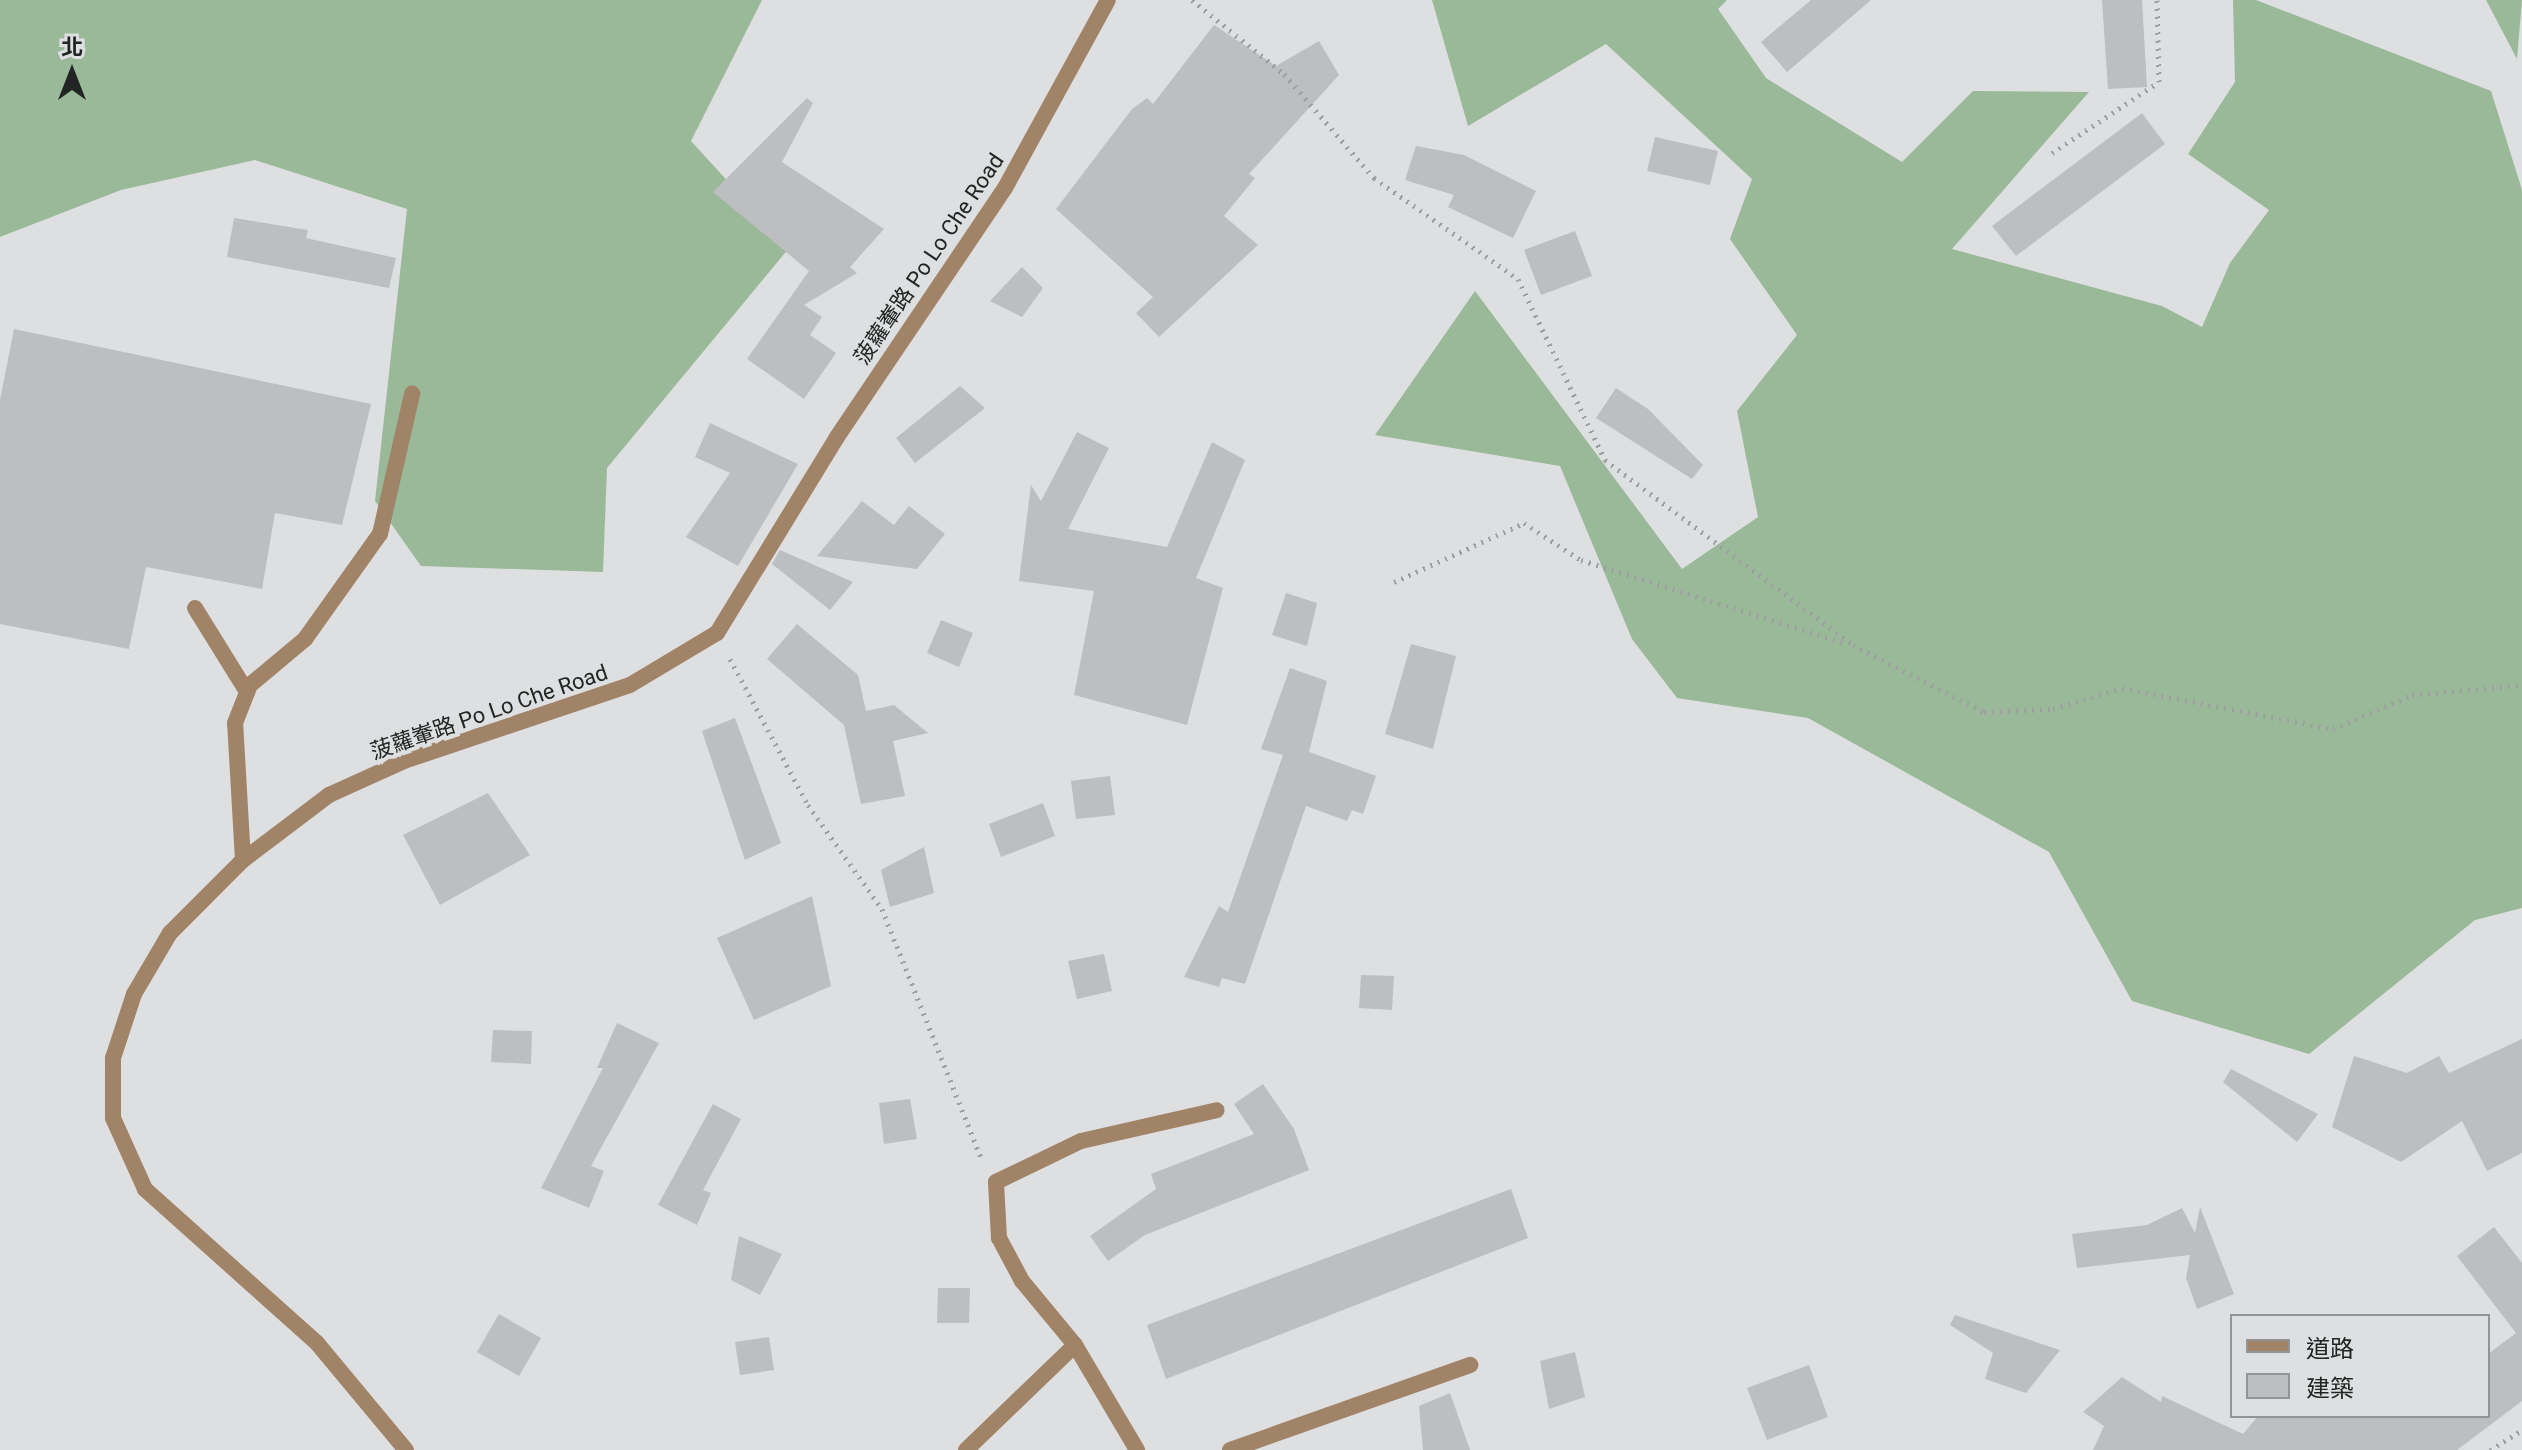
<!DOCTYPE html>
<html>
<head>
<meta charset="utf-8">
<style>
  body { margin:0 }
  #map { position:relative; width:2522px; height:1450px; overflow:hidden; background:#dedfe1; font-family:Roboto,"Noto Sans TC",sans-serif }
  div>[style] { position:absolute }
  .forest>* { inset:0; background:#99b998 }
  .building>* { inset:0; background:#bdbec0 }
  .path>* { height:5px; margin-top:-2.5px; transform-origin:0; background:repeating-linear-gradient(90deg,#9e9fa0 0 2px,transparent 0 8px) }
  .lane>* { height:16px; margin:-8px; padding:0 8px; transform-origin:8px; border-radius:8px; background:#a18368 }
  .street>* { height:16px; margin:-8px; padding:0 8px; transform-origin:8px; border-radius:8px; background:#a18368 }
  span { translate:-50% -50%; white-space:nowrap; text-align:center; line-height:1.15; -webkit-text-stroke:8px #dedfe1; paint-order:stroke }
  .street-label { font-size:22px; color:#232424 }
  .legend { position:absolute; left:2230px; top:1314px; width:260px; height:104px; box-sizing:border-box; background:#dedfe1; border:2px solid #939495; margin:0; padding:10px 14px; list-style:none; font-size:24px; color:#232424 }
  .legend li { display:flex; align-items:center; gap:16px; height:40px }
  .legend b { width:40px; border:2px solid #939495 }
  .north { position:absolute; left:32px; top:32px; width:80px; height:80px; -webkit-text-stroke:6px #dedfe1; paint-order:stroke; rotate:0deg; font-size:22px; font-weight:700; line-height:32px; text-align:center; color:#232424 }
  .north::after { content:''; display:block; margin:auto; width:28px; height:36px; background:#232424; clip-path:polygon(50% 0,100% 100%,50% 72%,0 100%) }
</style>
</head>
<body>
<div id="map">
  <div class="forest">
    <i style="clip-path:polygon(0 0,762px 0,691px 141px,789px 248px,607px 468px,603px 572px,421px 566px,375px 501px,407px 209px,255px 160px,121px 190px,0 237px)"></i>
    <i style="clip-path:polygon(1432px 0,1727px 0,1718px 9px,1766px 78px,1902px 162px,1973px 91px,2089px 92px,1952px 249px,2162px 306px,2202px 327px,2230px 263px,2269px 210px,2188px 154px,2235px 82px,2233px 0,2256px 0,2491px 91px,2522px 190px,2522px 908px,2475px 920px,2309px 1054px,2132px 1001px,2049px 852px,1808px 718px,1677px 698px,1632px 639px,1560px 466px,1375px 435px,1475px 291px,1682px 569px,1758px 517px,1737px 411px,1797px 335px,1730px 239px,1752px 179px,1606px 44px,1468px 126px)"></i>
    <i style="clip-path:polygon(2486px 0,2522px 0,2517px 59px)"></i>
  </div>
  <div class="building">
    <i style="clip-path:polygon(1811px 0,1871px 0,1787px 72px,1761px 42px)"></i>
    <i style="clip-path:polygon(2102px 0,2142px 0,2147px 87px,2108px 89px)"></i>
    <i style="clip-path:polygon(1214px 25px,1276px 66px,1319px 41px,1339px 75px,1249px 174px,1255px 178px,1224px 216px,1258px 245px,1159px 337px,1136px 313px,1153px 297px,1056px 209px,1132px 109px,1147px 98px,1153px 104px)"></i>
    <i style="clip-path:polygon(807px 98px,813px 103px,782px 162px,884px 229px,850px 267px,857px 273px,804px 305px,822px 317px,810px 335px,836px 353px,804px 399px,747px 359px,809px 271px,713px 192px)"></i>
    <i style="clip-path:polygon(2142px 113px,2165px 144px,2016px 256px,1992px 226px)"></i>
    <i style="clip-path:polygon(1655px 137px,1718px 151px,1710px 185px,1647px 171px)"></i>
    <i style="clip-path:polygon(1416px 146px,1464px 155px,1536px 191px,1513px 238px,1448px 207px,1454px 195px,1405px 180px)"></i>
    <i style="clip-path:polygon(234px 218px,308px 230px,306px 238px,396px 258px,389px 288px,227px 257px)"></i>
    <i style="clip-path:polygon(1575px 231px,1592px 276px,1541px 295px,1524px 250px)"></i>
    <i style="clip-path:polygon(1022px 267px,1043px 288px,1022px 317px,990px 301px)"></i>
    <i style="clip-path:polygon(14px 329px,371px 404px,342px 525px,275px 513px,262px 589px,146px 567px,129px 649px,0 624px,0 400px)"></i>
    <i style="clip-path:polygon(960px 386px,985px 408px,915px 463px,896px 438px)"></i>
    <i style="clip-path:polygon(1616px 388px,1648px 409px,1703px 465px,1692px 479px,1596px 418px)"></i>
    <i style="clip-path:polygon(710px 423px,798px 464px,738px 566px,686px 537px,730px 473px,695px 457px)"></i>
    <i style="clip-path:polygon(1077px 432px,1109px 448px,1068px 529px,1167px 547px,1212px 442px,1245px 460px,1196px 578px,1223px 588px,1187px 725px,1074px 695px,1094px 591px,1019px 581px,1031px 485px,1041px 501px)"></i>
    <i style="clip-path:polygon(862px 501px,894px 525px,909px 506px,945px 534px,917px 569px,817px 556px)"></i>
    <i style="clip-path:polygon(780px 550px,853px 582px,830px 610px,772px 564px)"></i>
    <i style="clip-path:polygon(1286px 593px,1317px 603px,1307px 646px,1272px 635px)"></i>
    <i style="clip-path:polygon(941px 620px,973px 633px,959px 667px,927px 653px)"></i>
    <i style="clip-path:polygon(797px 624px,858px 675px,866px 711px,894px 705px,928px 733px,893px 741px,905px 796px,861px 804px,844px 725px,767px 659px)"></i>
    <i style="clip-path:polygon(1411px 644px,1456px 656px,1433px 749px,1385px 734px)"></i>
    <i style="clip-path:polygon(1290px 668px,1327px 681px,1309px 752px,1376px 776px,1363px 814px,1352px 810px,1347px 821px,1306px 806px,1245px 984px,1222px 978px,1219px 987px,1184px 977px,1219px 906px,1228px 912px,1283px 755px,1261px 749px)"></i>
    <i style="clip-path:polygon(735px 718px,781px 843px,745px 860px,702px 731px)"></i>
    <i style="clip-path:polygon(1110px 776px,1115px 815px,1076px 819px,1071px 781px)"></i>
    <i style="clip-path:polygon(488px 793px,530px 855px,440px 905px,403px 835px)"></i>
    <i style="clip-path:polygon(1043px 803px,1055px 836px,1001px 857px,989px 824px)"></i>
    <i style="clip-path:polygon(924px 847px,934px 893px,890px 907px,881px 870px)"></i>
    <i style="clip-path:polygon(812px 896px,831px 986px,754px 1020px,717px 938px)"></i>
    <i style="clip-path:polygon(1104px 954px,1112px 991px,1077px 999px,1068px 961px)"></i>
    <i style="clip-path:polygon(1361px 975px,1394px 976px,1392px 1010px,1359px 1008px)"></i>
    <i style="clip-path:polygon(617px 1023px,659px 1043px,591px 1166px,604px 1171px,589px 1208px,541px 1188px,603px 1068px,597px 1068px)"></i>
    <i style="clip-path:polygon(493px 1030px,532px 1031px,531px 1064px,491px 1062px)"></i>
    <i style="clip-path:polygon(2522px 1039px,2522px 1153px,2487px 1171px,2462px 1121px,2401px 1162px,2332px 1127px,2354px 1056px,2407px 1073px,2439px 1056px,2449px 1073px)"></i>
    <i style="clip-path:polygon(2231px 1069px,2318px 1114px,2297px 1142px,2223px 1082px)"></i>
    <i style="clip-path:polygon(1263px 1084px,1294px 1129px,1309px 1170px,1145px 1235px,1108px 1261px,1090px 1236px,1156px 1189px,1151px 1174px,1254px 1134px,1234px 1104px)"></i>
    <i style="clip-path:polygon(910px 1099px,917px 1139px,884px 1144px,879px 1103px)"></i>
    <i style="clip-path:polygon(713px 1104px,741px 1119px,703px 1190px,711px 1193px,697px 1225px,658px 1205px)"></i>
    <i style="clip-path:polygon(1511px 1189px,1528px 1238px,1166px 1379px,1147px 1325px)"></i>
    <i style="clip-path:polygon(2200px 1207px,2234px 1294px,2197px 1309px,2186px 1278px,2190px 1255px,2077px 1268px,2072px 1234px,2147px 1225px,2182px 1208px,2195px 1233px)"></i>
    <i style="clip-path:polygon(2494px 1227px,2522px 1263px,2522px 1401px,2457px 1450px,2093px 1450px,2104px 1426px,2083px 1412px,2122px 1377px,2161px 1402px,2162px 1396px,2243px 1434px,2258px 1416px,2488px 1416px,2488px 1354px,2516px 1333px,2457px 1256px)"></i>
    <i style="clip-path:polygon(739px 1236px,782px 1254px,760px 1295px,731px 1280px)"></i>
    <i style="clip-path:polygon(938px 1288px,970px 1288px,969px 1323px,937px 1323px)"></i>
    <i style="clip-path:polygon(499px 1314px,541px 1338px,519px 1376px,477px 1352px)"></i>
    <i style="clip-path:polygon(1955px 1315px,2060px 1350px,2026px 1393px,1985px 1379px,1993px 1353px,1950px 1325px)"></i>
    <i style="clip-path:polygon(769px 1337px,774px 1370px,740px 1375px,735px 1342px)"></i>
    <i style="clip-path:polygon(1575px 1352px,1585px 1397px,1549px 1409px,1540px 1361px)"></i>
    <i style="clip-path:polygon(1809px 1365px,1828px 1417px,1767px 1440px,1747px 1388px)"></i>
    <i style="clip-path:polygon(1450px 1393px,1470px 1450px,1423px 1450px,1419px 1406px)"></i>
  </div>
  <div class="path">
    <i style="left:1192px;top:0;width:118px;rotate:38.8deg"></i>
    <i style="left:1284px;top:74px;width:138px;rotate:49.1deg"></i>
    <i style="left:1374px;top:178px;width:176px;rotate:35deg"></i>
    <i style="left:1518px;top:279px;width:201px;rotate:64.3deg"></i>
    <i style="left:1605px;top:460px;width:309px;rotate:36.7deg"></i>
    <i style="left:1853px;top:645px;width:147px;rotate:27.1deg"></i>
    <i style="left:1984px;top:712px;width:69px;rotate:-2.5deg"></i>
    <i style="left:2053px;top:709px;width:72px;rotate:-16.9deg"></i>
    <i style="left:2122px;top:688px;width:215px;rotate:11deg"></i>
    <i style="left:2333px;top:729px;width:86px;rotate:-23.3deg"></i>
    <i style="left:2412px;top:695px;width:110px;rotate:-5.2deg"></i>
    <i style="left:2052px;top:153px;width:128px;rotate:-33.6deg"></i>
    <i style="left:2159px;top:82px;width:82px;rotate:-91.4deg"></i>
    <i style="left:1394px;top:582px;width:143px;rotate:-24.4deg"></i>
    <i style="left:1524px;top:523px;width:68px;rotate:33deg"></i>
    <i style="left:1581px;top:560px;width:280px;rotate:17.5deg"></i>
    <i style="left:730px;top:659px;width:166px;rotate:61.9deg"></i>
    <i style="left:808px;top:805px;width:128px;rotate:54.6deg"></i>
    <i style="left:882px;top:909px;width:268px;rotate:68.3deg"></i>
    <i style="left:2490px;top:1450px;width:38px;rotate:-32deg"></i>
  </div>
  <div class="lane">
    <i style="left:195px;top:608px;width:99px;rotate:58.2deg"></i>
    <i style="left:243px;top:860px;width:137px;rotate:-93.3deg"></i>
    <i style="left:235px;top:723px;width:41px;rotate:-68.5deg"></i>
    <i style="left:250px;top:685px;width:72px;rotate:-39.9deg"></i>
    <i style="left:305px;top:639px;width:129px;rotate:-54.5deg"></i>
    <i style="left:380px;top:534px;width:144px;rotate:-77.1deg"></i>
    <i style="left:1075px;top:1345px;width:122px;rotate:59.4deg"></i>
    <i style="left:966px;top:1450px;width:151px;rotate:-43.9deg"></i>
    <i style="left:1075px;top:1345px;width:83px;rotate:-129.6deg"></i>
    <i style="left:1022px;top:1281px;width:49px;rotate:-118.1deg"></i>
    <i style="left:999px;top:1238px;width:56px;rotate:-93.1deg"></i>
    <i style="left:996px;top:1182px;width:94px;rotate:-25.8deg"></i>
    <i style="left:1081px;top:1141px;width:139px;rotate:-12.8deg"></i>
    <i style="left:1230px;top:1450px;width:255px;rotate:-19.5deg"></i>
  </div>
  <div class="street">
    <i style="left:406px;top:1450px;width:139px;rotate:-129.8deg"></i>
    <i style="left:317px;top:1343px;width:231px;rotate:-138.2deg"></i>
    <i style="left:145px;top:1189px;width:78px;rotate:-114.3deg"></i>
    <i style="left:113px;top:1118px;width:60px;rotate:-90deg"></i>
    <i style="left:113px;top:1058px;width:67px;rotate:-71.8deg"></i>
    <i style="left:134px;top:994px;width:71px;rotate:-59.5deg"></i>
    <i style="left:170px;top:933px;width:103px;rotate:-45deg"></i>
    <i style="left:243px;top:860px;width:108px;rotate:-37.1deg"></i>
    <i style="left:329px;top:795px;width:82px;rotate:-24.4deg"></i>
    <i style="left:404px;top:761px;width:238px;rotate:-18.6deg"></i>
    <i style="left:630px;top:685px;width:101px;rotate:-30.9deg"></i>
    <i style="left:717px;top:633px;width:230px;rotate:-58.5deg"></i>
    <i style="left:837px;top:437px;width:300px;rotate:-56deg"></i>
    <i style="left:1005px;top:188px;width:214px;rotate:-61.3deg"></i>
  </div>
  <div class="street-label">
    <span style="left:929px;top:259px;rotate:-56deg">菠蘿輋路 Po Lo Che Road</span>
    <span style="left:489px;top:712px;rotate:-19deg">菠蘿輋路 Po Lo Che Road</span>
  </div>
  <ul class="legend">
  <li><b style="height:10px;background:#a18368"></b>道路</li>
  <li><b style="height:22px;background:#bdbec0"></b>建築</li>
  </ul>
  <div class="north">北</div>
</div>
</body>
</html>
